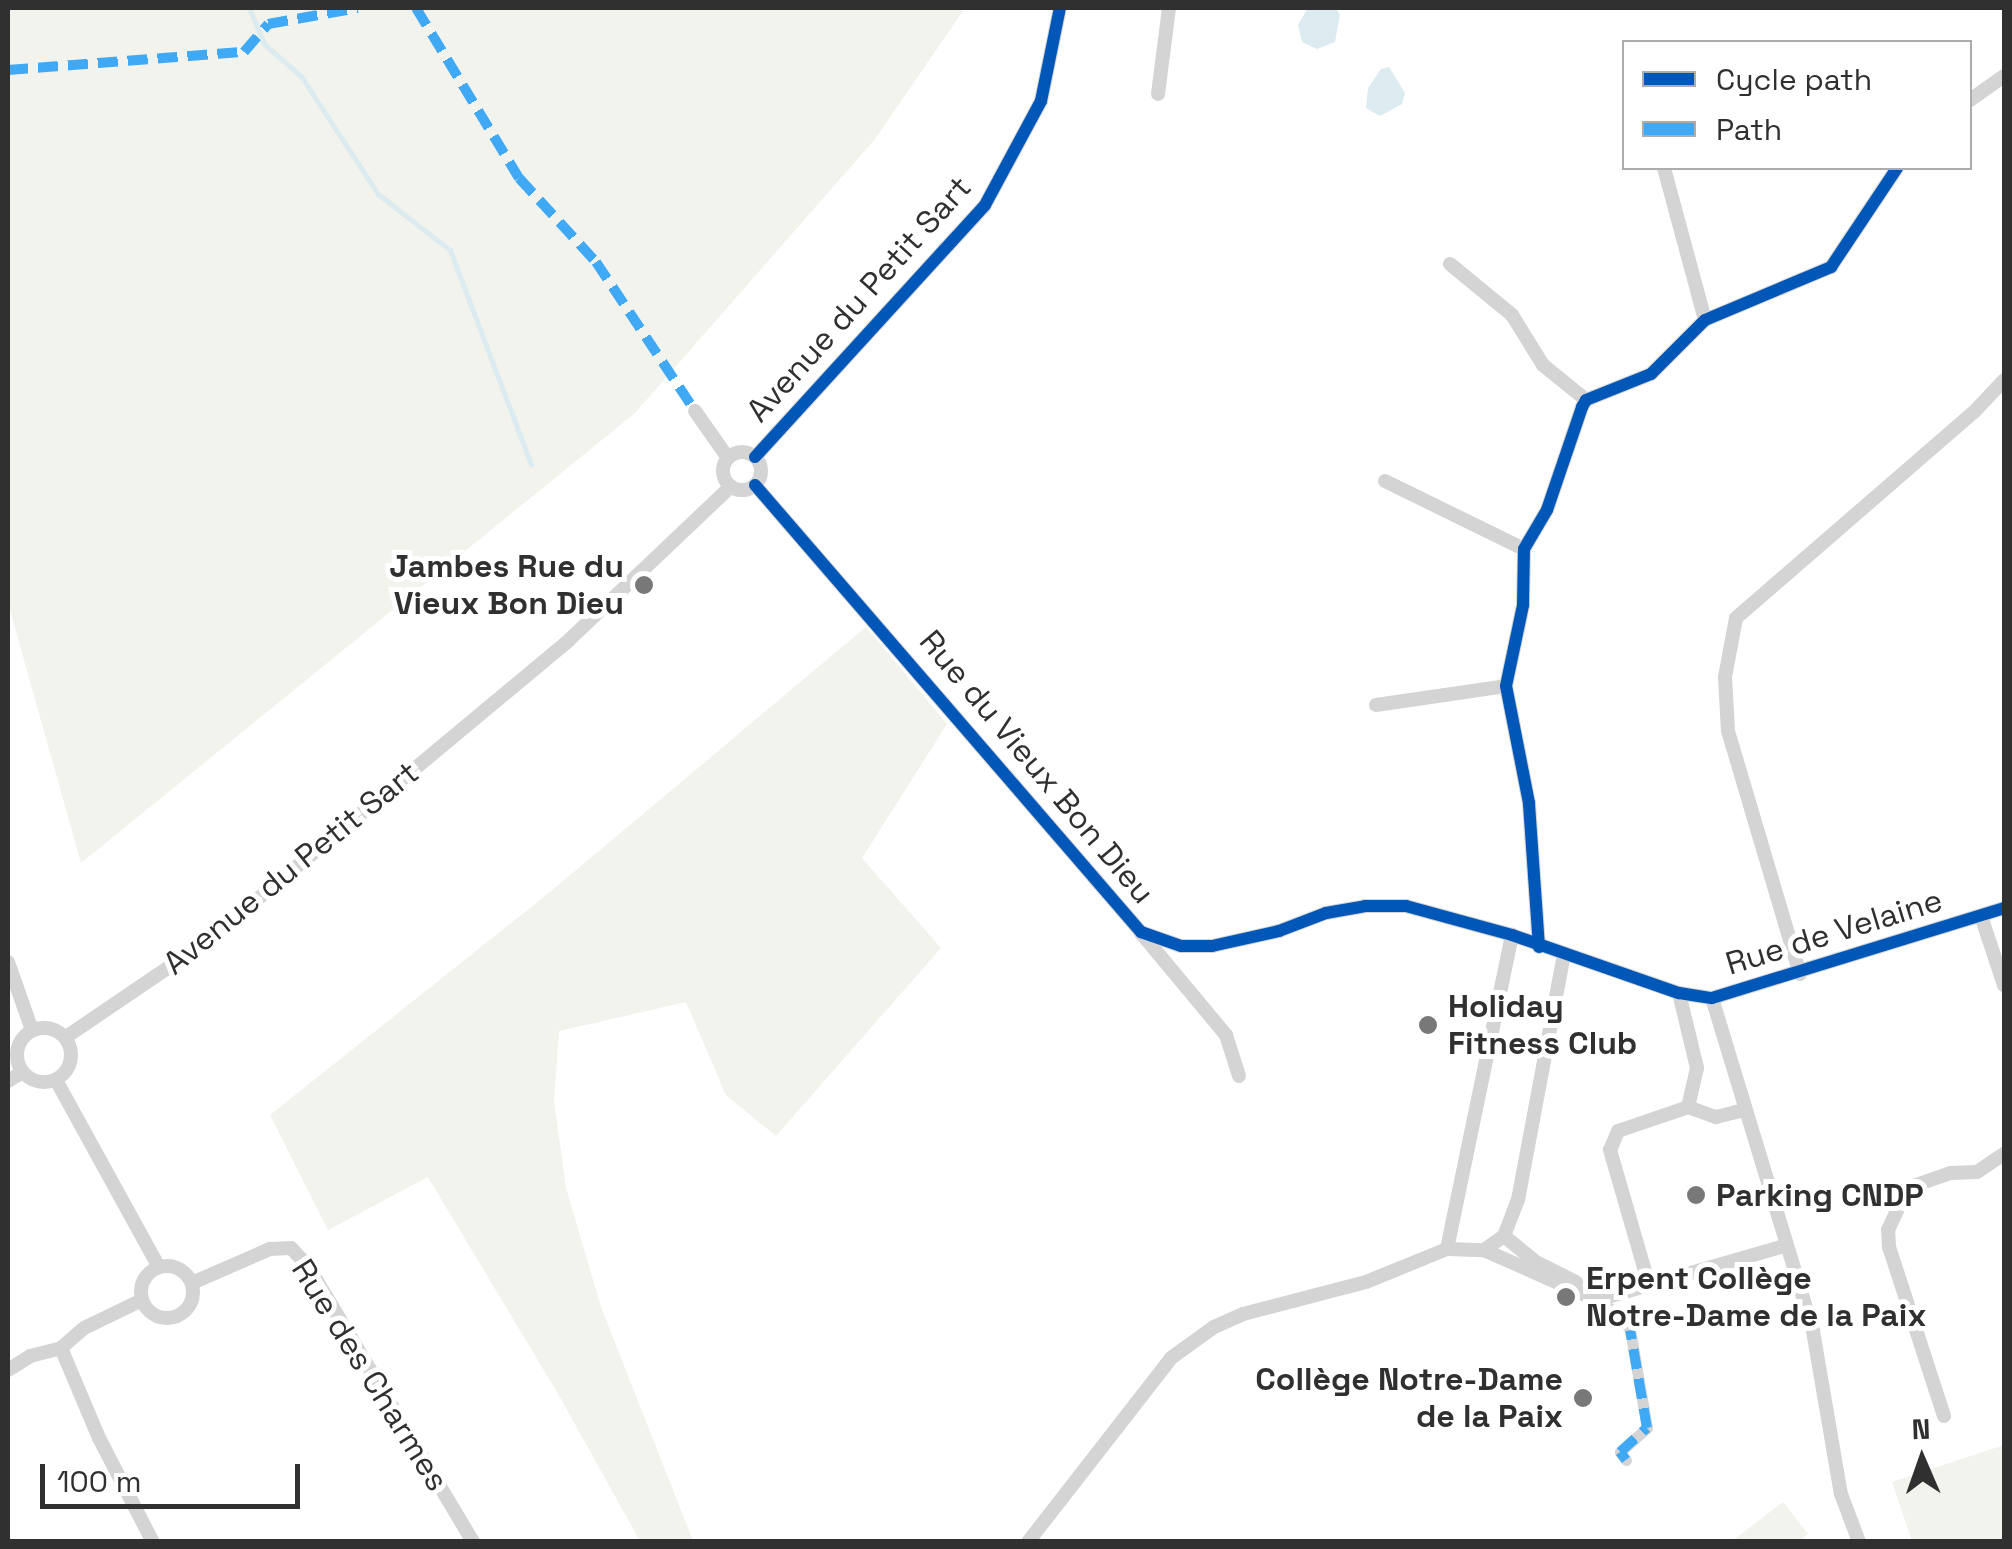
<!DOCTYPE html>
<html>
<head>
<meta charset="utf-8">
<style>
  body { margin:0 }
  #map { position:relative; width:2012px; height:1549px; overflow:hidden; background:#fff; font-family:"Space Grotesk",sans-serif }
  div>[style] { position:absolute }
  .green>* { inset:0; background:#f1f3ec }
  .water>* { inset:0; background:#dbebf0 }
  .stream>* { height:5px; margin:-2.5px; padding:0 2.5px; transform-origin:2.5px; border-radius:2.5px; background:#dbebf0 }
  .pedestrian>* { height:11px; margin:-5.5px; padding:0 5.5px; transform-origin:5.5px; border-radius:5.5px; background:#d4d4d4 }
  .minor>* { height:14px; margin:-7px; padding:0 7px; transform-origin:7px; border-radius:7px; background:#d4d4d4 }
  .minor>.ring { margin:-7px; padding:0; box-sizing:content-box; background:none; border:14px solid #d4d4d4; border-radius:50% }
  .quiet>* { height:10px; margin-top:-5px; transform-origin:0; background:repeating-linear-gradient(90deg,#3fa9f5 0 20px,transparent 0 30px) }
  .cycleway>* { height:12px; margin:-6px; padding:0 6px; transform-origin:6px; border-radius:6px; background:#0057b8 }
  .dots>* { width:28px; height:28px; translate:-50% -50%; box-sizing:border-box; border:5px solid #fff; border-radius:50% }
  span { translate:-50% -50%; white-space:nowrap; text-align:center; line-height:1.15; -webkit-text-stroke:10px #fff; paint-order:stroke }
  .street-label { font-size:32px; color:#303030 }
  .poi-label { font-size:32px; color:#303030; font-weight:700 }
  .right { translate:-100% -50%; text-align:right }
  .left { translate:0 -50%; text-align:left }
  .frame { position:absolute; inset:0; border:10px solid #303030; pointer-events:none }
  .legend { position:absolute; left:1622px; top:40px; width:350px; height:130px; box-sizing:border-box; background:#fff; border:2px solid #acacac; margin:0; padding:12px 18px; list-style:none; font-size:30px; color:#303030 }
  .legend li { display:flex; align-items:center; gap:20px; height:50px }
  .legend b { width:50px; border:2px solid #acacac }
  .north { position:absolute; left:1872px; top:1409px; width:100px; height:100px; -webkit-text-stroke:8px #fff; paint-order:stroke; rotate:358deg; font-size:28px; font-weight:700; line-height:40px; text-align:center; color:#303030 }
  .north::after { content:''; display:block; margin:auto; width:35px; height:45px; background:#303030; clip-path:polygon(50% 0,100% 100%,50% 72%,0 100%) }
  .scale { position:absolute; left:40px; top:1464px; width:260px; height:45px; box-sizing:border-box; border:5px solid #303030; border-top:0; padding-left:12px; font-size:30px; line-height:35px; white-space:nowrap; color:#303030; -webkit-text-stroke:8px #fff; paint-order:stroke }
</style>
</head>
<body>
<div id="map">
  <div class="green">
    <i style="clip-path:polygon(8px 8px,965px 8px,875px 139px,635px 413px,81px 863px,8px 603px)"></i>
    <i style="clip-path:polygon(866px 627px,947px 724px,862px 858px,941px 948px,776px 1136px,726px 1095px,686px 1002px,559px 1031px,554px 1101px,566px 1188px,601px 1307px,693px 1541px,640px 1541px,557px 1392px,428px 1177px,328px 1230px,270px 1115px,550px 892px)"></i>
    <i style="clip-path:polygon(2004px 1445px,2004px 1541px,1912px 1541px,1892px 1482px)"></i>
    <i style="clip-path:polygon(1783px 1502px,1808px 1534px,1800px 1541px,1732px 1541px)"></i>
  </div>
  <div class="water">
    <i style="clip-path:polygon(1308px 8px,1336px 8px,1340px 15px,1335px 42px,1317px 49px,1302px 42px,1298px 25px)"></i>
    <i style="clip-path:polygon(1389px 67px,1405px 93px,1402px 104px,1380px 116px,1366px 108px,1368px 88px,1381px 69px)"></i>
  </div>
  <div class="stream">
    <i style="left:249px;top:8px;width:39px;rotate:67deg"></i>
    <i style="left:264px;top:44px;width:49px;rotate:40.9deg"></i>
    <i style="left:301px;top:76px;width:141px;rotate:56.9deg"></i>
    <i style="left:378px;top:194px;width:91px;rotate:37.9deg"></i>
    <i style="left:450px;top:250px;width:229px;rotate:69.3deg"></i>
  </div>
  <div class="pedestrian">
    <i style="left:1626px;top:1460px;width:10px;rotate:-127deg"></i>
    <i style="left:1620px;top:1452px;width:36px;rotate:-42deg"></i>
    <i style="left:1647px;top:1428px;width:99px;rotate:-99.8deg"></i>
  </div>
  <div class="minor">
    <i style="left:1158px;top:94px;width:87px;rotate:-82.7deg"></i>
    <i style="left:1970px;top:100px;width:42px;rotate:-35.2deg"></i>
    <i style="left:1664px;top:168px;width:157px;rotate:74.9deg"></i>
    <i style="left:1450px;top:264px;width:80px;rotate:39.4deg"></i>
    <i style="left:1512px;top:315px;width:59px;rotate:58.2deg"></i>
    <i style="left:1543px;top:365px;width:55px;rotate:39.1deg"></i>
    <i style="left:695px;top:411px;width:57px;rotate:54.9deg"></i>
    <i class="ring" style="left:723px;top:452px;width:24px;height:24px"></i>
    <i style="left:755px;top:457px;width:341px;rotate:-47.6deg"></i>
    <i style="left:985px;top:205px;width:118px;rotate:-61.7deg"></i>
    <i style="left:1041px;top:101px;width:95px;rotate:-78.5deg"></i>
    <i style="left:1385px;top:481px;width:155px;rotate:26.1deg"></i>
    <i style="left:755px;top:485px;width:591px;rotate:49.19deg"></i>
    <i style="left:1141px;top:932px;width:42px;rotate:19.3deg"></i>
    <i style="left:1181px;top:946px;width:31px"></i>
    <i style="left:1212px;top:946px;width:69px;rotate:-12.6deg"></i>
    <i style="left:1279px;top:931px;width:50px;rotate:-21deg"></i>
    <i style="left:1326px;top:913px;width:40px;rotate:-10deg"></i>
    <i style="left:1365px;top:906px;width:41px"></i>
    <i style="left:1406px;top:906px;width:110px;rotate:15.3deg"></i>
    <i style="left:1512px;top:935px;width:177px;rotate:19.2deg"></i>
    <i style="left:1679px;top:993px;width:33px;rotate:9deg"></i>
    <i style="left:1712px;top:998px;width:306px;rotate:-17.1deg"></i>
    <i style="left:1376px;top:705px;width:131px;rotate:-8.3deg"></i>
    <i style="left:1981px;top:916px;width:73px;rotate:71.6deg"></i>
    <i style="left:1141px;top:933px;width:133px;rotate:50.2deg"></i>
    <i style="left:1226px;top:1035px;width:43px;rotate:72.4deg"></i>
    <i style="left:1539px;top:947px;width:144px;rotate:-94deg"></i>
    <i style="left:1529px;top:803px;width:119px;rotate:-101.1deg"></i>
    <i style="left:1506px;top:686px;width:83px;rotate:-78.1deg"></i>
    <i style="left:1523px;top:605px;width:56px;rotate:-89deg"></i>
    <i style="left:1524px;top:549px;width:45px;rotate:-59.5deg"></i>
    <i style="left:1547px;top:510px;width:109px;rotate:-71.2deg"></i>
    <i style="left:1582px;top:407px;width:8px;rotate:-60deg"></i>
    <i style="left:1586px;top:400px;width:70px;rotate:-21.8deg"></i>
    <i style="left:1651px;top:374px;width:76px;rotate:-45deg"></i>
    <i style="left:1705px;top:320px;width:137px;rotate:-22.8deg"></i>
    <i style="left:1831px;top:267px;width:119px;rotate:-56.3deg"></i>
    <i style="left:8px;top:962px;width:72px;rotate:70.6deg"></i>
    <i style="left:1800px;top:974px;width:253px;rotate:-106.5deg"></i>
    <i style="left:1728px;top:731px;width:54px;rotate:-93.2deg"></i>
    <i style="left:1725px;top:677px;width:60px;rotate:-79.4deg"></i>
    <i style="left:1736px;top:618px;width:315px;rotate:-40.9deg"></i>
    <i style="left:1974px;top:412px;width:44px;rotate:-46.8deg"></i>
    <i style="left:1712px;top:998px;width:348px;rotate:73.1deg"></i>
    <i style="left:1813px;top:1331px;width:165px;rotate:80.3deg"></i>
    <i style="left:1841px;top:1494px;width:51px;rotate:69.4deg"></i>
    <i class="ring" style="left:17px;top:1028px;width:40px;height:40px"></i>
    <i style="left:66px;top:1037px;width:166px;rotate:-34.2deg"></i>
    <i style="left:203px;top:944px;width:162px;rotate:-39.5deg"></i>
    <i style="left:328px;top:841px;width:314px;rotate:-39.8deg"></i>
    <i style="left:569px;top:640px;width:222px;rotate:-43.5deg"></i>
    <i style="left:56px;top:1080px;width:213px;rotate:61.2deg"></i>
    <i style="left:8px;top:1081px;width:17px;rotate:-31deg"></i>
    <i style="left:1688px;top:1107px;width:30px;rotate:20deg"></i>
    <i style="left:1716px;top:1117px;width:30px;rotate:-14deg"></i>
    <i style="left:1504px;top:1236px;width:41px;rotate:39.1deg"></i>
    <i style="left:1536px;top:1262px;width:45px;rotate:26.6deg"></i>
    <i style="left:1447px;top:1249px;width:321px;rotate:-78.3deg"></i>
    <i style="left:1484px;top:1250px;width:24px;rotate:-35deg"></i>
    <i style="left:1504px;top:1236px;width:39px;rotate:-69deg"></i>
    <i style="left:1518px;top:1200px;width:250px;rotate:-79.4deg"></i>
    <i class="ring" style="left:141px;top:1266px;width:38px;height:38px"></i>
    <i style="left:192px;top:1283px;width:85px;rotate:-23.6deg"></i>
    <i style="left:270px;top:1249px;width:21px;rotate:-3deg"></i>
    <i style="left:291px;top:1248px;width:25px;rotate:47deg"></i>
    <i style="left:308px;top:1266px;width:322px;rotate:59.1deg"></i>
    <i style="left:1649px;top:1285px;width:141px;rotate:-106.1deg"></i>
    <i style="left:1610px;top:1150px;width:21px;rotate:-67deg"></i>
    <i style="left:1618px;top:1131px;width:74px;rotate:-18.9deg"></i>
    <i style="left:1688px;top:1107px;width:40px;rotate:-77deg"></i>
    <i style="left:1697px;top:1068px;width:77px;rotate:-103.5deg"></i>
    <i style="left:142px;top:1300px;width:64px;rotate:154.2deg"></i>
    <i style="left:84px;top:1328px;width:30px;rotate:139deg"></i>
    <i style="left:61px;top:1348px;width:98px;rotate:67.1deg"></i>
    <i style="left:99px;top:1438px;width:117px;rotate:62.6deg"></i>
    <i style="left:1597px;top:1300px;width:195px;rotate:-16.1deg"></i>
    <i style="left:8px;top:1370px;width:26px;rotate:-32deg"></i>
    <i style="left:30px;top:1356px;width:32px;rotate:-14deg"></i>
    <i style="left:1944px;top:1416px;width:178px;rotate:-108deg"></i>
    <i style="left:1889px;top:1247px;width:17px;rotate:-93deg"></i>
    <i style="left:1888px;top:1230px;width:35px;rotate:-65deg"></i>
    <i style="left:1903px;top:1198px;width:18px;rotate:-45deg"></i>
    <i style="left:1916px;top:1185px;width:37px;rotate:-19deg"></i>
    <i style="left:1951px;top:1173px;width:26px;rotate:-2deg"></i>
    <i style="left:1977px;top:1172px;width:32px;rotate:-34deg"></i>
    <i style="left:1028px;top:1542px;width:233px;rotate:-52.1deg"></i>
    <i style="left:1171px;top:1358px;width:53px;rotate:-35.8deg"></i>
    <i style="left:1214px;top:1327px;width:32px;rotate:-24deg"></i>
    <i style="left:1243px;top:1314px;width:127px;rotate:-14.6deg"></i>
    <i style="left:1366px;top:1282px;width:87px;rotate:-22.2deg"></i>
    <i style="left:1447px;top:1249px;width:37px;rotate:2deg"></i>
    <i style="left:1484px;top:1250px;width:124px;rotate:23.9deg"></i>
    <i style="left:1597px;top:1300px;width:40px;rotate:39deg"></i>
  </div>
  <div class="quiet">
    <i style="left:416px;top:8px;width:199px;rotate:58.8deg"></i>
    <i style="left:519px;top:178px;width:114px;rotate:47.5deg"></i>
    <i style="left:596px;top:262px;width:179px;rotate:56.4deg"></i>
    <i style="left:8px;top:70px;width:237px;rotate:-4.4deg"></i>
    <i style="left:244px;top:52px;width:37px;rotate:-49deg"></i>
    <i style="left:268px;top:24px;width:91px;rotate:-10.1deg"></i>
    <i style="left:1626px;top:1460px;width:10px;rotate:-127deg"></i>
    <i style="left:1620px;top:1452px;width:36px;rotate:-42deg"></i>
    <i style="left:1647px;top:1428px;width:99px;rotate:-99.8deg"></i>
  </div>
  <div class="cycleway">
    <i style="left:755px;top:457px;width:341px;rotate:-47.6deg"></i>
    <i style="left:985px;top:205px;width:118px;rotate:-61.7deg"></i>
    <i style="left:1041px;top:101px;width:95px;rotate:-78.5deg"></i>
    <i style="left:755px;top:485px;width:591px;rotate:49.19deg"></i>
    <i style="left:1141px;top:932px;width:42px;rotate:19.3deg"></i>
    <i style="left:1181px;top:946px;width:31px"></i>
    <i style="left:1212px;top:946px;width:69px;rotate:-12.6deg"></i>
    <i style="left:1279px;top:931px;width:50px;rotate:-21deg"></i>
    <i style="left:1326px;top:913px;width:40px;rotate:-10deg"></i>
    <i style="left:1365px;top:906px;width:41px"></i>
    <i style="left:1406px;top:906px;width:110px;rotate:15.3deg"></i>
    <i style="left:1512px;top:935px;width:177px;rotate:19.2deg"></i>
    <i style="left:1679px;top:993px;width:33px;rotate:9deg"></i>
    <i style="left:1712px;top:998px;width:306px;rotate:-17.1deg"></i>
    <i style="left:1539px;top:947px;width:144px;rotate:-94deg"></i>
    <i style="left:1529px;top:803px;width:119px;rotate:-101.1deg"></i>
    <i style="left:1506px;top:686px;width:83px;rotate:-78.1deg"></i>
    <i style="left:1523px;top:605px;width:56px;rotate:-89deg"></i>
    <i style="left:1524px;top:549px;width:45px;rotate:-59.5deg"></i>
    <i style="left:1547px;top:510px;width:109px;rotate:-71.2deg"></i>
    <i style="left:1582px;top:407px;width:8px;rotate:-60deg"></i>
    <i style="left:1586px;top:400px;width:70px;rotate:-21.8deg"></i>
    <i style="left:1651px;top:374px;width:76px;rotate:-45deg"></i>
    <i style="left:1705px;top:320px;width:137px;rotate:-22.8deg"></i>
    <i style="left:1831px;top:267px;width:119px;rotate:-56.3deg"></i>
  </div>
  <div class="dots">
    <i style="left:644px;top:585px;background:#787878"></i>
    <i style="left:1428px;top:1025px;background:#787878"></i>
    <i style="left:1696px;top:1195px;background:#787878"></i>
    <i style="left:1566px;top:1297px;background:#787878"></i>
    <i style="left:1583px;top:1398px;background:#787878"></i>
  </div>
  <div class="street-label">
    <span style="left:859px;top:299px;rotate:-48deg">Avenue du Petit Sart</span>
    <span style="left:1037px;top:767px;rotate:50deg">Rue du Vieux Bon Dieu</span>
    <span style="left:291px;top:868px;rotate:-39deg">Avenue du Petit Sart</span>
    <span style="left:1834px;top:932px;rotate:-17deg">Rue de Velaine</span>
    <span style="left:370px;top:1375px;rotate:58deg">Rue des Charmes</span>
  </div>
  <div class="poi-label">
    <span class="right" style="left:624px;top:585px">Jambes Rue du<br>Vieux Bon Dieu</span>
    <span class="left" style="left:1448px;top:1025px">Holiday<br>Fitness Club</span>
    <span class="left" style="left:1716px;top:1195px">Parking CNDP</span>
    <span class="left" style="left:1586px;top:1297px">Erpent Collège<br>Notre-Dame de la Paix</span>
    <span class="right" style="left:1563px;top:1398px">Collège Notre-Dame<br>de la Paix</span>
  </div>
  <div class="frame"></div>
  <ul class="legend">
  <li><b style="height:12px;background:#0057b8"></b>Cycle path</li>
  <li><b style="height:12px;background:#3fa9f5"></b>Path</li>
  </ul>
  <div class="north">N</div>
  <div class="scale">100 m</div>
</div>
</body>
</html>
